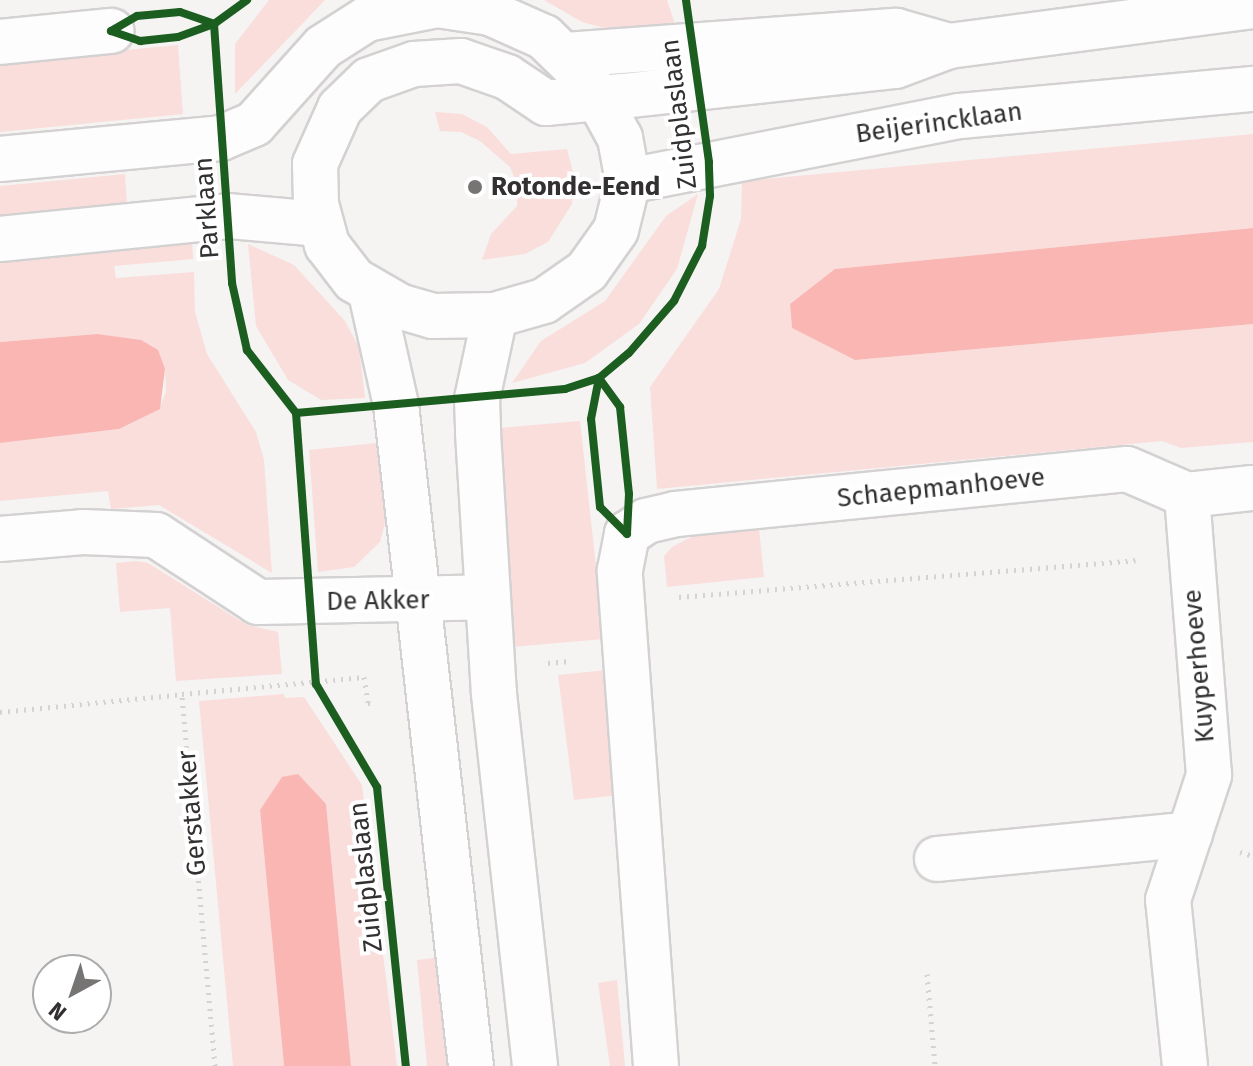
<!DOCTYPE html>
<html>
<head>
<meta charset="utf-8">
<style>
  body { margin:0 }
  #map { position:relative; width:1253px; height:1066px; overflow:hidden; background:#f6f3f3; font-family:"Fira Sans",sans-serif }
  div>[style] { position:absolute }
  .green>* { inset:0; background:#f9dedc }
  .water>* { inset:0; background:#f9b6b3 }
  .path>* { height:5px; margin-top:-2.5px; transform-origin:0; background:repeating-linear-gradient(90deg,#d4d2d2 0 2px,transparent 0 8px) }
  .roads { filter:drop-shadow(2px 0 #d3d1d1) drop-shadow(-2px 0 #d3d1d1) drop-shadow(0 2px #d3d1d1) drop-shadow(0 -2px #d3d1d1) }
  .minor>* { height:44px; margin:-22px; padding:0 22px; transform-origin:22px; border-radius:22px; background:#fefdfd }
  .tertiary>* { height:44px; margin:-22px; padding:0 22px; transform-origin:22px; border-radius:22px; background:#fefdfd }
  .secondary>* { height:44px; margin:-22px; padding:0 22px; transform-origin:22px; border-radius:22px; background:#fefdfd }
  .cycleway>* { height:8px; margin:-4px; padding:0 4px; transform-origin:4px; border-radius:4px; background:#1b5e20 }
  .dots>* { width:22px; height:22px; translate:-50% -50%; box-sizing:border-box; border:4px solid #fff; border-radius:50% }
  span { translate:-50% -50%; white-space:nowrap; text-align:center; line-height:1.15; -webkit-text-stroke:8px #fff; paint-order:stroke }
  .street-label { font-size:26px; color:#323030 }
  .poi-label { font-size:26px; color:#323030; font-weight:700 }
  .left { translate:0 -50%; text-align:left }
  .north { position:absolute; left:32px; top:954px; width:80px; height:80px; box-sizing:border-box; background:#fff; border:2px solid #adacac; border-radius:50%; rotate:220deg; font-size:22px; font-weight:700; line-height:32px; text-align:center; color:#323030 }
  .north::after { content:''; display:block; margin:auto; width:28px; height:36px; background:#777474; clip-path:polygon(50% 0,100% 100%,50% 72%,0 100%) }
</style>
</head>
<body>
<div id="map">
  <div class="green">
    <i style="clip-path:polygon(269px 0,325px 0,235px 94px,235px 44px)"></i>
    <i style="clip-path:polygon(544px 0,667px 0,675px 24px,604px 28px,582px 22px)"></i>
    <i style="clip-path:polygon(178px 45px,183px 114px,0 132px,0 62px)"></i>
    <i style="clip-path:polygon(435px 112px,462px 114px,487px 127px,511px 154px,567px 149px,574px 176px,572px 204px,548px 242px,525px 254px,482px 260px,491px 234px,517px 206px,518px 186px,510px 167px,480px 141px,461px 132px,440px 131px)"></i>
    <i style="clip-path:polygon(1253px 134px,1253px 228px,836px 269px,790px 304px,792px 328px,855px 360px,1253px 324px,1253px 442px,1181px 448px,1162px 441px,657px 489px,650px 387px,719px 289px,741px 219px,742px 181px)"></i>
    <i style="clip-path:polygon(125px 174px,127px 205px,0 217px,0 186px)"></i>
    <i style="clip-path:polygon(698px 194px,677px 269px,639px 324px,585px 363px,512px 383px,541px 341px,605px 301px,666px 216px)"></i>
    <i style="clip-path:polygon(192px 241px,193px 259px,114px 266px,116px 278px,194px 272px,195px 312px,207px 354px,256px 432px,264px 460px,272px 573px,159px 505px,111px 509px,108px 491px,0 501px,0 443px,119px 429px,159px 409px,166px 392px,165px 369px,97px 334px,0 342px,0 259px)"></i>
    <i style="clip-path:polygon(248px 244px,294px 265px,345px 321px,359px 347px,365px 398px,321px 400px,288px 380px,256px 326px)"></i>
    <i style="clip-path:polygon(580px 421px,604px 639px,511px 647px,499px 428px)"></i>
    <i style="clip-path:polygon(377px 443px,386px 519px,380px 542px,354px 567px,318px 572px,309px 450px)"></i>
    <i style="clip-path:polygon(759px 528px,764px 577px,667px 587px,664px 556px,672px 547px,699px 533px)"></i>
    <i style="clip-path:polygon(136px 561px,148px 563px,247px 625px,278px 632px,282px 674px,176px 681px,170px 608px,120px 612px,116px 563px)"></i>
    <i style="clip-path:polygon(607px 670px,619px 795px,574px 800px,558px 675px)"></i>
    <i style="clip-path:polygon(284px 694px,285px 698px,304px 697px,362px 785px,397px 1066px,351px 1066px,326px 805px,260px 810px,284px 1066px,233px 1066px,199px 701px)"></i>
    <i style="clip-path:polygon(442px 957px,458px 1066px,427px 1066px,417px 960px)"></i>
    <i style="clip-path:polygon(617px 980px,625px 1066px,610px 1066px,598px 983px)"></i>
  </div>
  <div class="water">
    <i style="clip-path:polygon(1253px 228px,1253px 324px,855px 360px,792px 328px,790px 304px,835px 269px)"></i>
    <i style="clip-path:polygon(97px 334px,141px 340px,158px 350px,165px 369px,160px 409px,119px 429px,0 443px,0 342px)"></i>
    <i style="clip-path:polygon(298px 774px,326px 804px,351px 1066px,284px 1066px,260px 810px,282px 777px)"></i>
  </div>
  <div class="path">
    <i style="left:679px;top:597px;width:458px;rotate:-4.6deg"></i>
    <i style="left:548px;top:663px;width:22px;rotate:-5deg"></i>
    <i style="left:0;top:712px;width:183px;rotate:-5.6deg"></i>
    <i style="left:1240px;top:852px;width:14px;rotate:17deg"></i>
    <i style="left:927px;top:974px;width:92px;rotate:85deg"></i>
    <i style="left:215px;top:1066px;width:373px;rotate:-95.1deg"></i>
    <i style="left:182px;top:694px;width:183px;rotate:-5.3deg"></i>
    <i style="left:364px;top:677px;width:26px;rotate:81deg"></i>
    <i style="left:368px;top:703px;width:4px"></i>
  </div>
  <div class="roads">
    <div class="minor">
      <i style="left:0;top:42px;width:112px;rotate:-5.7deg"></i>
      <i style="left:0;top:539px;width:83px;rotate:-4.8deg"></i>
      <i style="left:83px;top:532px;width:73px;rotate:2.4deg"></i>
      <i style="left:156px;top:535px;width:122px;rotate:33.3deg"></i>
      <i style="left:258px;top:602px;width:230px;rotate:-1.2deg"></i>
      <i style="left:937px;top:859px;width:254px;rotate:-5.6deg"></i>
      <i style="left:656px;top:1066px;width:497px;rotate:-94.2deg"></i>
      <i style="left:620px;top:570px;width:37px;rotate:-79deg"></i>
      <i style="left:627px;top:534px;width:23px;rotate:-34deg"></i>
      <i style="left:646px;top:521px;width:31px;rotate:-13deg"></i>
      <i style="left:676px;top:514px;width:453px;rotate:-5.7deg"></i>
      <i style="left:1127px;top:469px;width:65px;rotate:23.4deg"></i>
      <i style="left:1187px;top:495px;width:66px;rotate:-6.1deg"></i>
      <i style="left:1185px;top:1066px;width:167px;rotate:-95.8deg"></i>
      <i style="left:1168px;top:900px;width:132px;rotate:-71.8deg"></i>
      <i style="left:1209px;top:775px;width:281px;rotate:-94.5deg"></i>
    </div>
    <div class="tertiary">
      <i style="left:371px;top:293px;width:115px;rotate:77.4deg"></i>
      <i style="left:396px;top:405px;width:665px;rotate:83.53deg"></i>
      <i style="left:495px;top:315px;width:86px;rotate:102.1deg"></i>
      <i style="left:477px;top:399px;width:34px;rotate:88deg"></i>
      <i style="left:478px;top:433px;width:261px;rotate:86.5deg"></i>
      <i style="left:494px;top:694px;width:374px;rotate:83.7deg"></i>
    </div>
    <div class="secondary">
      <i style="left:566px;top:55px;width:331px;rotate:-4.2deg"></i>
      <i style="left:896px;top:31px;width:55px;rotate:15.8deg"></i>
      <i style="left:0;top:159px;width:222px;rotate:-5.4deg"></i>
      <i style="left:221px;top:138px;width:36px;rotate:-23deg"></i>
      <i style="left:254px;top:124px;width:103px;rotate:-48.1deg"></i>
      <i style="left:323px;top:47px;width:52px;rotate:-32.5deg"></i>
      <i style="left:367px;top:19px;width:71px;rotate:-11.3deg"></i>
      <i style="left:437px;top:5px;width:54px;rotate:8.6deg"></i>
      <i style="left:490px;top:13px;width:59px;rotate:24deg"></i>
      <i style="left:544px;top:37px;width:56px;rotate:44.3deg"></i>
      <i style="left:584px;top:76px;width:26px;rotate:58deg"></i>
      <i style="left:598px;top:98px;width:46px;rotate:61.2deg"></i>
      <i style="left:620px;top:138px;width:44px;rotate:79.5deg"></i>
      <i style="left:628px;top:181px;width:50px;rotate:103.8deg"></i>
      <i style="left:616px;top:230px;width:50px;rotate:125.3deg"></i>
      <i style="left:587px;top:271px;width:52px;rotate:145.1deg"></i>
      <i style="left:544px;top:301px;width:51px;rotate:164.1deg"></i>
      <i style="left:495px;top:315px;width:62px;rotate:179.1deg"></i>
      <i style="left:433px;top:316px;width:33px;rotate:-164deg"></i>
      <i style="left:401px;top:307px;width:54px;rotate:-150.1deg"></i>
      <i style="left:354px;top:280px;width:44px;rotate:-127.6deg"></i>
      <i style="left:327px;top:245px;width:42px;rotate:-105deg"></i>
      <i style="left:316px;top:204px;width:40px;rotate:-91.4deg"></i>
      <i style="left:315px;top:164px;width:61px;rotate:-65.9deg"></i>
      <i style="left:340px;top:108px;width:40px;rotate:-44deg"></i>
      <i style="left:369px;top:80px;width:48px;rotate:-19.6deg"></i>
      <i style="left:414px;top:64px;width:47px;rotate:-3.7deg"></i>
      <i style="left:461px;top:61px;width:49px;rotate:19.2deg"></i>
      <i style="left:507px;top:77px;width:47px;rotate:33.7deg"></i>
      <i style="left:546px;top:103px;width:52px;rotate:-5.5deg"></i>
      <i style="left:598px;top:98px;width:25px;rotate:-5deg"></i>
      <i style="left:623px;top:96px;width:274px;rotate:-6.3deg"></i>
      <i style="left:895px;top:66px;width:58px;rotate:-20.3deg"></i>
      <i style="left:949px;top:46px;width:307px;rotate:-7.5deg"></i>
      <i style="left:628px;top:181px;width:338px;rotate:-11.1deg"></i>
      <i style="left:960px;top:116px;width:294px;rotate:-5.3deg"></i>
      <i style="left:0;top:239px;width:230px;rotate:-5.7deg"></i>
      <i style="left:229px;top:216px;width:90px;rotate:5.1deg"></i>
    </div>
  </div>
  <div class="cycleway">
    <i style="left:214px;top:24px;width:260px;rotate:86deg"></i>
    <i style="left:232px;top:283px;width:69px;rotate:77.4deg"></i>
    <i style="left:247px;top:350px;width:80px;rotate:52.1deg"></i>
    <i style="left:111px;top:31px;width:31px;rotate:19deg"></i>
    <i style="left:140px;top:41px;width:38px;rotate:-6deg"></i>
    <i style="left:178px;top:37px;width:38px;rotate:-20deg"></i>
    <i style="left:214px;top:24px;width:41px;rotate:-36deg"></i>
    <i style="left:111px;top:31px;width:30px;rotate:-30deg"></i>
    <i style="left:137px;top:16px;width:43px;rotate:-5.3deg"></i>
    <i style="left:180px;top:12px;width:36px;rotate:19deg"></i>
    <i style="left:599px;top:378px;width:36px;rotate:54deg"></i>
    <i style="left:620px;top:407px;width:87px;rotate:84.1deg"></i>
    <i style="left:629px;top:494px;width:40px;rotate:92.9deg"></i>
    <i style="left:296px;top:413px;width:272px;rotate:85.8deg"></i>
    <i style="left:316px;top:684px;width:120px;rotate:59.4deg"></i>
    <i style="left:377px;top:787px;width:281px;rotate:84.1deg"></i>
    <i style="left:296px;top:413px;width:270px;rotate:-5.1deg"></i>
    <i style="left:565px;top:389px;width:36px;rotate:-18deg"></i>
    <i style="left:627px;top:534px;width:38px;rotate:-135deg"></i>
    <i style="left:600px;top:507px;width:88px;rotate:-95.8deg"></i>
    <i style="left:591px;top:419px;width:42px;rotate:-79deg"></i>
    <i style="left:599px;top:378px;width:39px;rotate:-40deg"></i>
    <i style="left:629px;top:353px;width:69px;rotate:-49.1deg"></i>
    <i style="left:674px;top:301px;width:62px;rotate:-63deg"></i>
    <i style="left:702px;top:246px;width:51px;rotate:-80.9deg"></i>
    <i style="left:710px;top:196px;width:34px;rotate:-92deg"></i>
    <i style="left:709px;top:162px;width:164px;rotate:-98.1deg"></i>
  </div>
  <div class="dots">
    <i style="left:475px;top:187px;background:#777474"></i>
  </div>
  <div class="street-label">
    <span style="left:679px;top:114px;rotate:-97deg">Zuidplaslaan</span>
    <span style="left:939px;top:123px;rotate:-8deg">Beijerincklaan</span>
    <span style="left:207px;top:208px;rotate:-94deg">Parklaan</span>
    <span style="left:941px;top:488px;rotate:-6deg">Schaepmanhoeve</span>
    <span style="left:378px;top:601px;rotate:-1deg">De Akker</span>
    <span style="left:1199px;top:666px;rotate:-95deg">Kuyperhoeve</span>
    <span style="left:192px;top:813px;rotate:-95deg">Gerstakker</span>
    <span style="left:366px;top:877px;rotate:-96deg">Zuidplaslaan</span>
  </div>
  <div class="poi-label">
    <span class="left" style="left:491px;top:187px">Rotonde-Eend</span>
  </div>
  <div class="north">N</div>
</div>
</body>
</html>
